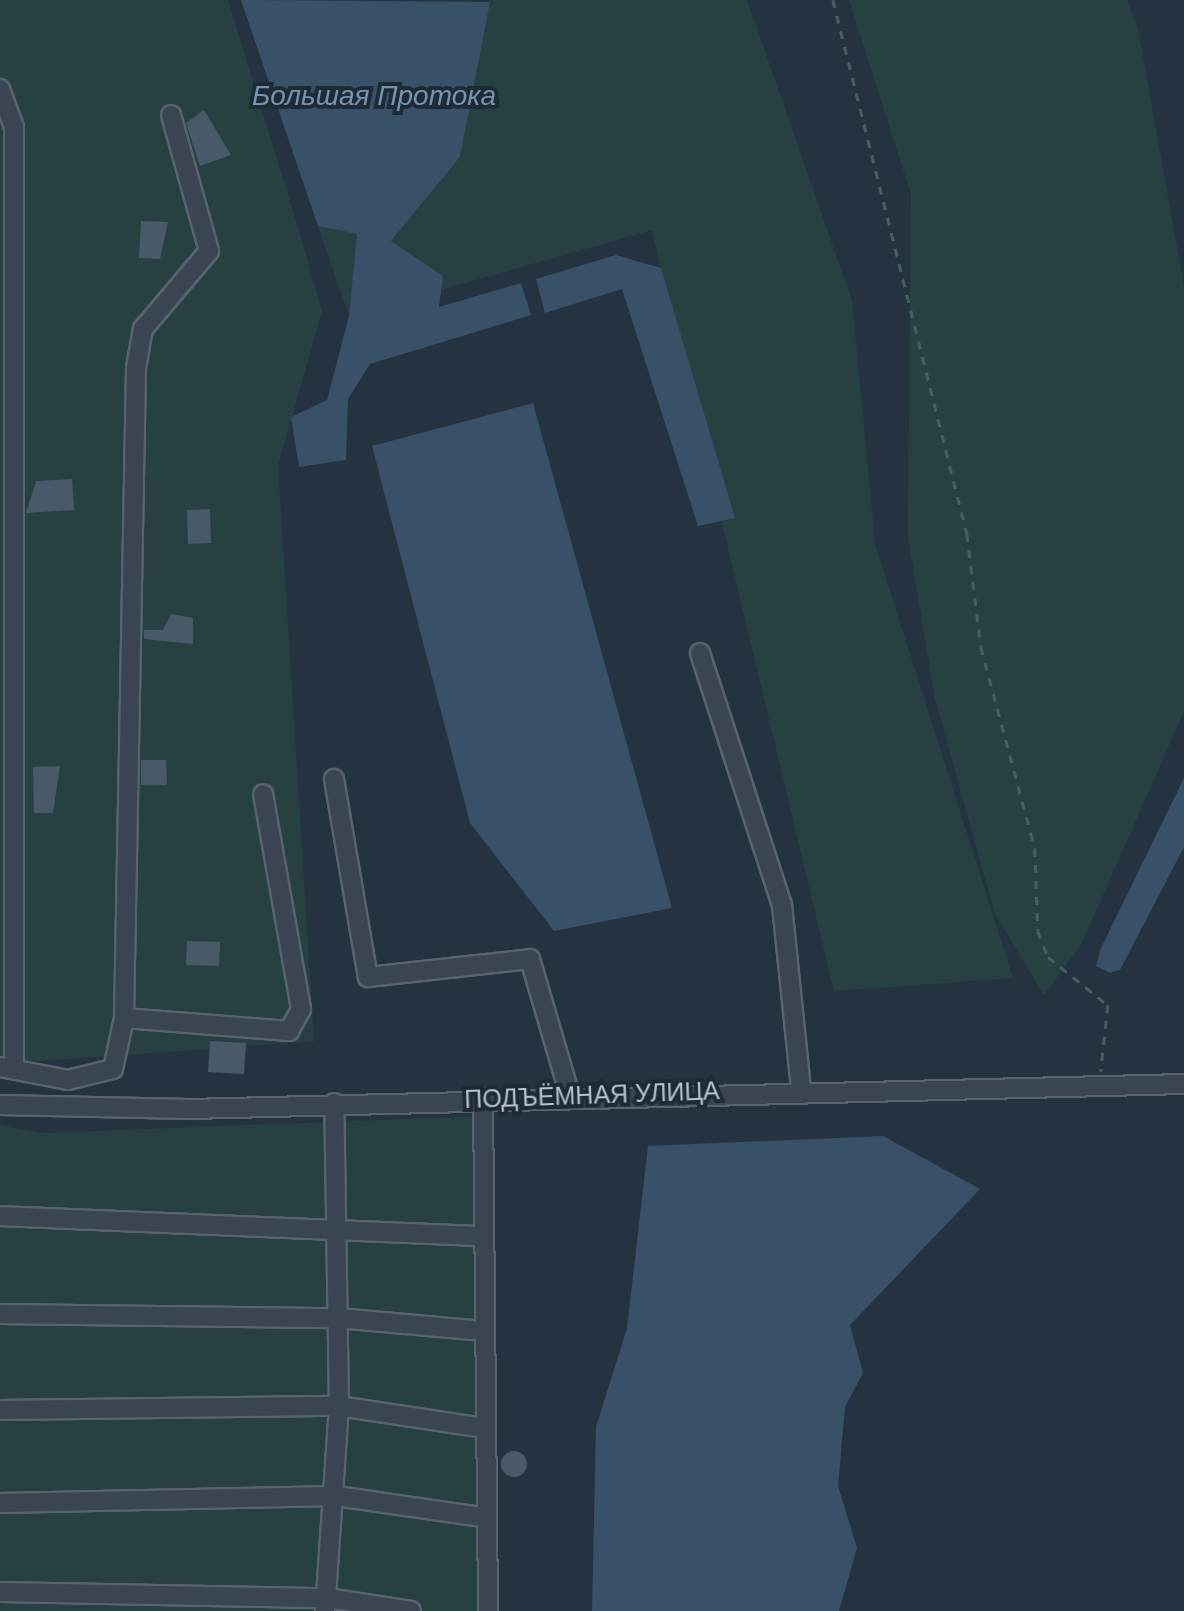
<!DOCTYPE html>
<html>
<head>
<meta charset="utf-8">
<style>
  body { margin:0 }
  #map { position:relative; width:1184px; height:1611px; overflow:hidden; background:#253341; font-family:Helvetica,sans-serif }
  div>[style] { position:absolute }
  .green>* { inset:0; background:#274142 }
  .water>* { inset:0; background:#395069 }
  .building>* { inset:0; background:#495968 }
  .round { border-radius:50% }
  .path>* { height:2.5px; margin-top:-1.25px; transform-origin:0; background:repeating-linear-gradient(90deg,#465e5f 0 8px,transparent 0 16px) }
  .roads { filter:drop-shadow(2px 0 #58636e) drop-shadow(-2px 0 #58636e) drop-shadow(0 2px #58636e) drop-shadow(0 -2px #58636e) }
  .minor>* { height:18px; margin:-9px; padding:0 9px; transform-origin:9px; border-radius:9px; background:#3a4551 }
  span { translate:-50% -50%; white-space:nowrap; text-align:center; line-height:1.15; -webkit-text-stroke:8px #1e2a36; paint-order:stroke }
  .street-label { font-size:25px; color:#b7c0cb }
  .water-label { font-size:28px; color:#7693af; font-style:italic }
</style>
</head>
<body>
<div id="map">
  <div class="green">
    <i style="clip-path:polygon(0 0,228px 0,300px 234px,322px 311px,278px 466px,314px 1041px,0 1064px)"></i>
    <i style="clip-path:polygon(489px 0,747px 0,852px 301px,875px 544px,1013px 978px,834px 991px,652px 230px,349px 316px,318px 226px,391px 241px,460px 157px)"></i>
    <i style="clip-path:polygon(849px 0,1127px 0,1138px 29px,1184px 287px,1184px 711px,1081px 945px,1044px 995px,995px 914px,935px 699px,908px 537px,911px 194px)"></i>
    <i style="clip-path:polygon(484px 1116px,489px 1611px,0 1611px,0 1125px,43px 1133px)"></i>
  </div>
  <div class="water">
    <i style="clip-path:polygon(241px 0,490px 2px,460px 157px,391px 241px,443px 276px,439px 307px,521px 283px,531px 315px,370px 364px,348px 399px,346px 460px,299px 467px,291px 417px,327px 400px,349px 316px,357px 234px,318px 226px)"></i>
    <i style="clip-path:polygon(616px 255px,661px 268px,735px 518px,698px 526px,622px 289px,545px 313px,536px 279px)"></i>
    <i style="clip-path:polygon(533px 403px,672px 908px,554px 931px,470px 823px,372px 446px)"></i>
    <i style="clip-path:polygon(1184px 778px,1184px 847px,1120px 970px,1110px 973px,1096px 966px,1101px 948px)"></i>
    <i style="clip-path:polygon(883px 1136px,980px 1189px,850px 1325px,863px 1373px,845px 1407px,838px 1486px,857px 1548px,839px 1611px,592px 1611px,596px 1427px,627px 1328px,648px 1146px)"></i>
  </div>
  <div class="building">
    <i style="clip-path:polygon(204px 110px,231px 155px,200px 166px,186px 123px)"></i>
    <i style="clip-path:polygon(141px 221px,168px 222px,160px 259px,139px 258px)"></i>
    <i style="clip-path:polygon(72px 479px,74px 510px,26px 513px,36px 481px)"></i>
    <i style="clip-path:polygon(210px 509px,211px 543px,188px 544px,187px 510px)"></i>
    <i style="clip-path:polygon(171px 614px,193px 618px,193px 644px,144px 639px,144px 630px,163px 630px)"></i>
    <i style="clip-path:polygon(141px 760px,166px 760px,167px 785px,141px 785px)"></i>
    <i style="clip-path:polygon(60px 766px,53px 813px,34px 813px,33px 767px)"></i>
    <i style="clip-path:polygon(187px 941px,220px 942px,219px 966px,186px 965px)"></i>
    <i style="clip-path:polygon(210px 1041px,246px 1043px,244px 1074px,208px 1072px)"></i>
    <i class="round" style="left:501px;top:1451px;width:26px;height:26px"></i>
  </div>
  <div class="path">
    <i style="left:833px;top:0;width:551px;rotate:75.91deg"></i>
    <i style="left:967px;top:534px;width:114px;rotate:82.9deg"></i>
    <i style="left:981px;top:647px;width:209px;rotate:75deg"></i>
    <i style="left:1035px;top:849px;width:82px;rotate:87.9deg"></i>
    <i style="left:1038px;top:931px;width:28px;rotate:69deg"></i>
    <i style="left:1048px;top:957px;width:77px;rotate:38.7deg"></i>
    <i style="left:1108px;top:1005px;width:67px;rotate:96deg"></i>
  </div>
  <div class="roads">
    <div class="minor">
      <i style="left:0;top:89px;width:40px;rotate:69.8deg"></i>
      <i style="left:14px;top:127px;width:939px;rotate:90deg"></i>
      <i style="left:700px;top:653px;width:265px;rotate:72deg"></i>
      <i style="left:782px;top:905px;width:185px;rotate:84.1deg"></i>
      <i style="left:334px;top:779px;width:201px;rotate:80.3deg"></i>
      <i style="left:368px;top:977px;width:163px;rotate:-6.3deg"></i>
      <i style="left:530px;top:959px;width:143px;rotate:73.7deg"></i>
      <i style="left:124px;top:1018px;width:166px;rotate:4.5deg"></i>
      <i style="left:289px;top:1031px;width:25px;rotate:-61deg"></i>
      <i style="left:301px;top:1009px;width:218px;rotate:-100deg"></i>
      <i style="left:0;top:1067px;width:69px;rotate:10.8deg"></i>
      <i style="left:68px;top:1080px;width:46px;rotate:-13.7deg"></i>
      <i style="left:113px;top:1069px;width:52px;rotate:-77.8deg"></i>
      <i style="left:124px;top:1018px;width:650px;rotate:-88.94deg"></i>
      <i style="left:136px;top:368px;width:40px;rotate:-80deg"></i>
      <i style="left:143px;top:329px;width:102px;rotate:-49.8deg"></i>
      <i style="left:209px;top:251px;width:141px;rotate:-105.6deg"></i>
      <i style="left:483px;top:1098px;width:513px;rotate:89.44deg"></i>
      <i style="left:0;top:1105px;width:190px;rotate:1.2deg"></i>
      <i style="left:190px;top:1109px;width:994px;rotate:-1.44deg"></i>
      <i style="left:0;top:1216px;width:476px;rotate:2.4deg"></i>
      <i style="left:0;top:1314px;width:338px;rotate:0.7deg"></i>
      <i style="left:338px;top:1318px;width:135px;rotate:5.1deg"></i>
      <i style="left:0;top:1410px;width:339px;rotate:-0.7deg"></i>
      <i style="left:339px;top:1406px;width:141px;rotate:8.6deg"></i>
      <i style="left:0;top:1503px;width:336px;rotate:-1.2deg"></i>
      <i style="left:336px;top:1496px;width:148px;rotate:8.2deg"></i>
      <i style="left:0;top:1592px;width:327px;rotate:1.1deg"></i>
      <i style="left:327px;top:1598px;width:85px;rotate:8.8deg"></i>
      <i style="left:325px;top:1611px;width:205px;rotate:-86.1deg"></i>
      <i style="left:339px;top:1406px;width:303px;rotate:-90.9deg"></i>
    </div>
  </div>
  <div class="street-label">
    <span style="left:592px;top:1095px;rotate:-2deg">ПОДЪЁМНАЯ УЛИЦА</span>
  </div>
  <div class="water-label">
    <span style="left:374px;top:96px">Большая Протока</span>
  </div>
</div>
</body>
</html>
